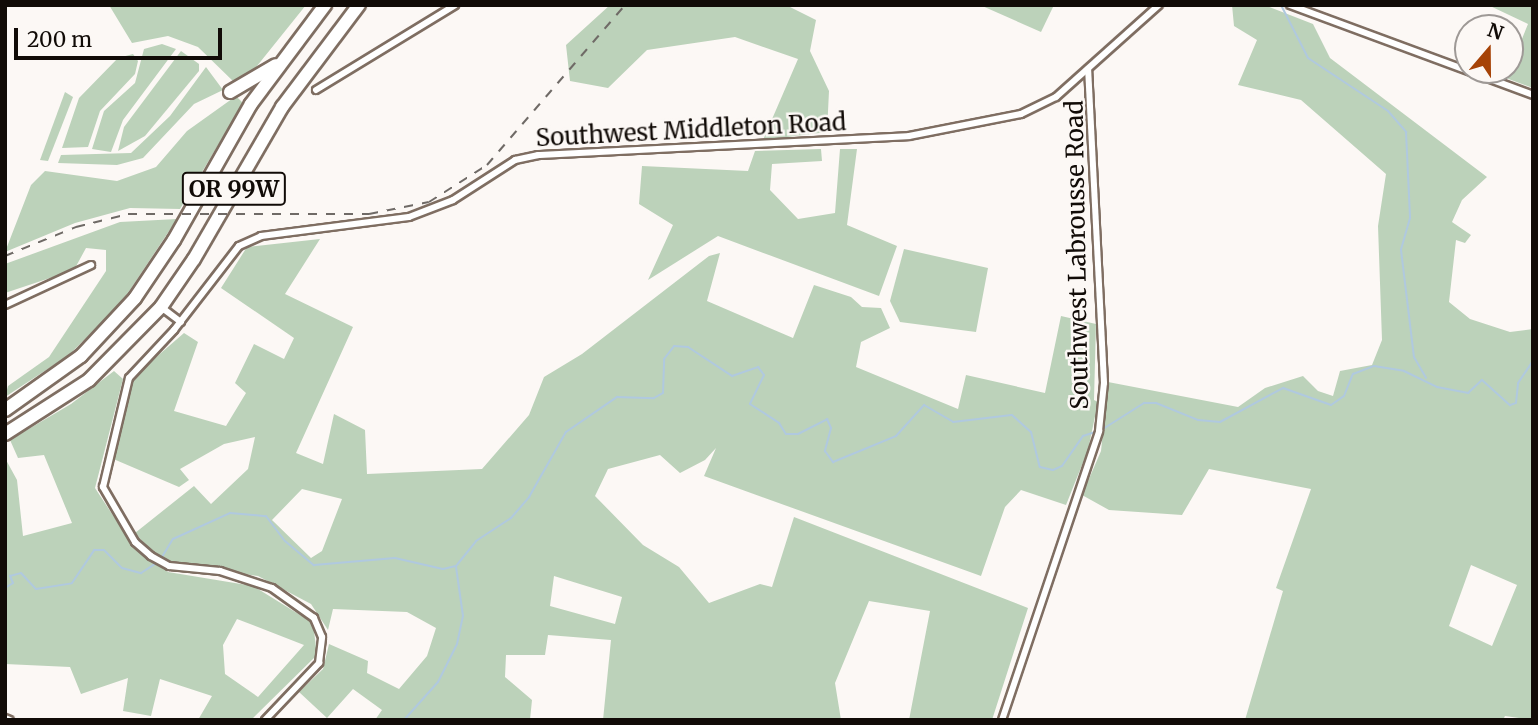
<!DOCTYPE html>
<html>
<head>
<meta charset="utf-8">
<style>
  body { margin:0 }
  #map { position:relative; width:1538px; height:725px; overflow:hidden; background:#fcf8f5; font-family:Merriweather,serif }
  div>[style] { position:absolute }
  .green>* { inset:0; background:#bcd2ba }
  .stream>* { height:2px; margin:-1px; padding:0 1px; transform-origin:1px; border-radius:1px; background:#b0c9df }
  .roads { filter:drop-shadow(2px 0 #7f6e62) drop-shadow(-2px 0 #7f6e62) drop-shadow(0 2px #7f6e62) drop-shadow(0 -2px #7f6e62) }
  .street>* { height:6px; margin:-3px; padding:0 3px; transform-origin:3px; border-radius:3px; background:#fff }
  .highway>* { height:12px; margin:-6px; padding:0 6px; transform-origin:6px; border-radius:6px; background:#fff }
  .rail>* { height:2px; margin-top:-1px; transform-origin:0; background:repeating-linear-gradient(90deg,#6f6a66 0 9px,transparent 0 18px) }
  span { translate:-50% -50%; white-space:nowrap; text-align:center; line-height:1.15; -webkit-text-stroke:5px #fcf8f5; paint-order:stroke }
  .shield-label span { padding:2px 5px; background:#fcf8f5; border:2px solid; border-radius:5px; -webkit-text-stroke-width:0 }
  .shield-label { font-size:23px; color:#110b07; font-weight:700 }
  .street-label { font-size:24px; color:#110b07 }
  .frame { position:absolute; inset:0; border:7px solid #110b07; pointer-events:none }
  .north { position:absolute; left:1454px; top:14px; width:70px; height:70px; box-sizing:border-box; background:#fcf8f5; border:2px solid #9e9996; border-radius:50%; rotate:20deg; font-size:19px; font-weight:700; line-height:28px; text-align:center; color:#110b07 }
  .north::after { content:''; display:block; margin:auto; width:24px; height:32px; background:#a64307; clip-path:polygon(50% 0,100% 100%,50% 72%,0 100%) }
  .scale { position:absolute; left:14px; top:28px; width:208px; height:32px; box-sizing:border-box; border:4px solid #110b07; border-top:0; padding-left:9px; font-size:21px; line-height:24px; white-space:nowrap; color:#110b07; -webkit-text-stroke:5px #fcf8f5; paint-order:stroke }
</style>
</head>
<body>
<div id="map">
  <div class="green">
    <i style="clip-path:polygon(109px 5px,306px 5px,253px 71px,236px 84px,198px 47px,168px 36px,132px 43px)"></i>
    <i style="clip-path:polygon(610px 5px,786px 5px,816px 20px,810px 51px,829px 91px,827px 132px,763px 140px,798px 59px,735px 37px,647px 50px,608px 88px,570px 81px,566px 45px)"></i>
    <i style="clip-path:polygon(980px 5px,1054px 5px,1041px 32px)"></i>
    <i style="clip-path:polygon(evenodd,1232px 5px,1264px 5px,1313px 24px,1330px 58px,1487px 177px,1462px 200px,1452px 222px,1471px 235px,1465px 243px,1456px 240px,1449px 302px,1470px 319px,1510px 332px,1533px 329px,1533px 720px,1505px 716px,1503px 720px,1245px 720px,1283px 591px,1276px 588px,1311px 489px,1209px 469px,1182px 515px,1109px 510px,1082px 495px,1101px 451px,1108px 382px,1238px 407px,1265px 388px,1303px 376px,1318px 391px,1333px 396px,1340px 371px,1372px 365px,1382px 340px,1378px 226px,1386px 174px,1301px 100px,1238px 85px,1257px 40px,1234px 26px,1232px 5px,1471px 565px,1517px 585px,1492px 646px,1449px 626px,1471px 565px)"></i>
    <i style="clip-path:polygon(1488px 5px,1533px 5px,1533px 88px,1506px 78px,1528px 24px)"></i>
    <i style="clip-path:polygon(162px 44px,176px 49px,123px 120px,111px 152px,92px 149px,104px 111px,135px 83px,144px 49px)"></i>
    <i style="clip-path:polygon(181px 51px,199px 64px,199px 71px,145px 136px,118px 151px,124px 127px)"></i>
    <i style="clip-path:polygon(133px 54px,138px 61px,135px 74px,100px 111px,88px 147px,62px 148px,79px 98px,118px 58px)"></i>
    <i style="clip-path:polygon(206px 67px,223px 90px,194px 104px,143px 158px,117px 165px,58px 163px,61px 155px,131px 153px,170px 116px)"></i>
    <i style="clip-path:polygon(65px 92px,73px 97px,48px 161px,40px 160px)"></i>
    <i style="clip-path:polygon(236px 96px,243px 103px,180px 209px,130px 208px,75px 223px,5px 252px,31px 185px,45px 171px,117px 181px,156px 167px,187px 131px)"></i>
    <i style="clip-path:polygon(821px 149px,822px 161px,772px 164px,770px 190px,798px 219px,835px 213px,840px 149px,857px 149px,847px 225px,897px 246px,879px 296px,718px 236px,648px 280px,673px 225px,639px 204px,642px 166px,748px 171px,755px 151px)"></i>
    <i style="clip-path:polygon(177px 219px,126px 296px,99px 325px,69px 355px,5px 397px,8px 386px,49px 357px,106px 271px,106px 250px,86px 248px,74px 270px,5px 293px,5px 264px,120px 222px)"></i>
    <i style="clip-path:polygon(evenodd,320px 239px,285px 294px,353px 327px,296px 453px,323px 464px,334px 414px,365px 430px,367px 474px,482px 469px,529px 415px,544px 377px,582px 354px,709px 256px,720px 253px,707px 301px,793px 338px,814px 285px,851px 297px,862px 307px,881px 308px,890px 328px,861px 342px,856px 367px,958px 409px,966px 375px,1045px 393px,1061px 316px,1096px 324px,1094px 400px,1098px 402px,1088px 450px,1066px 505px,1021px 490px,1005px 507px,981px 576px,704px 476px,716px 448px,705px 460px,680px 473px,660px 455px,608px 469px,595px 496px,643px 545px,679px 567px,709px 603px,760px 584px,772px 587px,794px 517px,1028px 608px,992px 720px,909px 720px,930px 611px,869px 601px,835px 683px,841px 720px,603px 720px,611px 640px,548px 635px,545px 655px,506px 655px,505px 677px,532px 700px,530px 720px,375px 720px,382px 710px,353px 689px,327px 718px,299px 692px,323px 669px,329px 644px,368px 661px,367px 673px,399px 689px,427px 656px,436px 628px,407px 612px,333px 609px,328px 630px,311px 604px,258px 576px,169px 563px,150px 550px,135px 533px,194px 486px,211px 504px,248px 469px,255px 437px,224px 444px,180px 469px,189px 480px,179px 487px,111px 458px,131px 379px,184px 333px,198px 342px,174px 411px,226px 426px,246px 393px,235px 383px,254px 344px,284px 359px,294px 338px,221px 288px,247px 247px,320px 239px,302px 489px,342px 499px,322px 551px,311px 558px,272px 520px,302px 489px,320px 239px,554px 576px,622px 597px,615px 624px,550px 606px,554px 576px)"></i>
    <i style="clip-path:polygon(904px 249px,988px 268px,976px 332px,900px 322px,890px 301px)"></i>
    <i style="clip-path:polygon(evenodd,114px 371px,123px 379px,95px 488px,135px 549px,168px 572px,253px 586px,313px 623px,317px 655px,251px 720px,198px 720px,212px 696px,160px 679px,151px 716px,123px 711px,128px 678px,81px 694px,70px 667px,5px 664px,5px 458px,17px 480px,23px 536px,72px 523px,44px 455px,18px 458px,10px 440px,71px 404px,114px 371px,237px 619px,304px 645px,258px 697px,225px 674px,223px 645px,237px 619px)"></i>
  </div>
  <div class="stream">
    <i style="left:1281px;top:5px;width:59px;rotate:63deg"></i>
    <i style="left:1308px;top:58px;width:96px;rotate:33.5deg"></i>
    <i style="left:1388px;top:111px;width:28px;rotate:49deg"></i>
    <i style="left:1406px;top:132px;width:86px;rotate:87.3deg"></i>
    <i style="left:1410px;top:218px;width:33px;rotate:106deg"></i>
    <i style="left:1401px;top:250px;width:108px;rotate:83.1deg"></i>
    <i style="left:1414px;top:357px;width:24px;rotate:60deg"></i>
    <i style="left:1103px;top:429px;width:49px;rotate:-32.4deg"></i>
    <i style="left:1144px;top:403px;width:12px"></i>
    <i style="left:1156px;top:403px;width:45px;rotate:22deg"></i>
    <i style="left:1198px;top:420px;width:22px;rotate:5deg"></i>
    <i style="left:1220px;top:422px;width:72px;rotate:-28.4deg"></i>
    <i style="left:1283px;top:388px;width:51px;rotate:19.5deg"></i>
    <i style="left:1331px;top:405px;width:16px;rotate:-35deg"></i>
    <i style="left:1344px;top:396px;width:24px;rotate:-68deg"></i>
    <i style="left:1353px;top:374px;width:22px;rotate:-21deg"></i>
    <i style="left:1374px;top:366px;width:30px;rotate:9deg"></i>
    <i style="left:1404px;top:371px;width:37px;rotate:26deg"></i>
    <i style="left:1437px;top:387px;width:32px;rotate:11deg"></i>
    <i style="left:1468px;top:393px;width:19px;rotate:-43deg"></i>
    <i style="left:1482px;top:380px;width:38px;rotate:42deg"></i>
    <i style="left:1510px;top:405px;width:6px;rotate:-18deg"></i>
    <i style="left:1516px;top:403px;width:20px;rotate:-84deg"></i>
    <i style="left:1518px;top:383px;width:27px;rotate:-56deg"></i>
    <i style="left:162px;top:557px;width:21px;rotate:-59deg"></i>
    <i style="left:173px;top:539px;width:63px;rotate:-24.5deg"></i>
    <i style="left:230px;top:513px;width:36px;rotate:5deg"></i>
    <i style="left:266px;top:516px;width:31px;rotate:53deg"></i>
    <i style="left:285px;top:541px;width:38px;rotate:40deg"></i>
    <i style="left:314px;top:565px;width:81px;rotate:-4.9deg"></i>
    <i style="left:395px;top:558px;width:49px;rotate:12.9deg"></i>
    <i style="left:443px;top:569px;width:13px;rotate:-13deg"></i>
    <i style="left:456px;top:566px;width:32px;rotate:-51deg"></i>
    <i style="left:476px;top:541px;width:42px;rotate:-33.3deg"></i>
    <i style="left:511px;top:518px;width:28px;rotate:-49deg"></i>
    <i style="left:529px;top:497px;width:75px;rotate:-60.4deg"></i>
    <i style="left:566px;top:432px;width:62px;rotate:-34.5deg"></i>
    <i style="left:617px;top:397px;width:37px;rotate:2deg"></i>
    <i style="left:654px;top:398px;width:10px;rotate:-29deg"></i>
    <i style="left:663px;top:393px;width:34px;rotate:-88deg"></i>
    <i style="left:664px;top:359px;width:16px;rotate:-52deg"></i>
    <i style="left:674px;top:346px;width:14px;rotate:4deg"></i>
    <i style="left:688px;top:347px;width:53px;rotate:33.4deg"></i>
    <i style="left:732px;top:376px;width:28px;rotate:-19deg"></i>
    <i style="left:758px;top:367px;width:10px;rotate:53deg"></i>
    <i style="left:764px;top:375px;width:32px;rotate:116deg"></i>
    <i style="left:750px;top:404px;width:35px;rotate:33deg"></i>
    <i style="left:779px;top:423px;width:13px;rotate:58deg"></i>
    <i style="left:786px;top:434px;width:12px"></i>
    <i style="left:798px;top:434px;width:33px;rotate:-27deg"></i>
    <i style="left:827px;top:419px;width:10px;rotate:66deg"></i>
    <i style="left:831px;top:428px;width:24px;rotate:105deg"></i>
    <i style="left:825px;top:451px;width:14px;rotate:54deg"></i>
    <i style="left:833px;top:462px;width:68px;rotate:-22.4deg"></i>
    <i style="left:896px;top:436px;width:42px;rotate:-47.9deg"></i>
    <i style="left:924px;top:405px;width:34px;rotate:30deg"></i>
    <i style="left:953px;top:422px;width:59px;rotate:-6.8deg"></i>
    <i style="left:1012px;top:415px;width:25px;rotate:42deg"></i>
    <i style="left:1031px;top:432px;width:36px;rotate:76deg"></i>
    <i style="left:1040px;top:467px;width:13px;rotate:13deg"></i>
    <i style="left:1053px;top:470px;width:10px;rotate:-24deg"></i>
    <i style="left:1062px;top:466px;width:37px;rotate:-55deg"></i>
    <i style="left:1083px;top:436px;width:16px;rotate:-18deg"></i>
    <i style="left:5px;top:588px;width:9px;rotate:-32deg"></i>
    <i style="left:13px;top:583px;width:8px;rotate:-113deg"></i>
    <i style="left:10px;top:576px;width:11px;rotate:-15deg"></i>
    <i style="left:21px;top:573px;width:22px;rotate:47deg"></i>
    <i style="left:36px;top:589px;width:36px;rotate:-9deg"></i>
    <i style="left:72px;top:583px;width:40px;rotate:-56deg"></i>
    <i style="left:94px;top:550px;width:10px"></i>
    <i style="left:104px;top:550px;width:25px;rotate:45deg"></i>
    <i style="left:122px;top:568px;width:20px;rotate:15deg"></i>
    <i style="left:141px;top:573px;width:20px;rotate:-33deg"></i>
    <i style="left:404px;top:720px;width:51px;rotate:-48.2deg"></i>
    <i style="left:438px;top:682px;width:42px;rotate:-63.4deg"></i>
    <i style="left:457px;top:644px;width:29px;rotate:-78deg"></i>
    <i style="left:463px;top:616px;width:49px;rotate:-98.1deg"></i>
  </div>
  <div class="roads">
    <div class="street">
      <i style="left:1290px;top:5px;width:259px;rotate:20.3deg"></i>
      <i style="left:316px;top:90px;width:163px;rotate:-31.4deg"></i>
      <i style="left:5px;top:305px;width:95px;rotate:-24.9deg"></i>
      <i style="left:161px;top:307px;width:25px;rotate:37deg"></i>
      <i style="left:5px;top:718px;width:5px;rotate:22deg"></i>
      <i style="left:265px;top:720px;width:79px;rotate:-46.5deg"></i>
      <i style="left:319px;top:663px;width:26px;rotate:-83deg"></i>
      <i style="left:322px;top:637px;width:21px;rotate:-113deg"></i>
      <i style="left:314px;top:618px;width:52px;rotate:-144.5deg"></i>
      <i style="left:272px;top:588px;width:55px;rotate:-161.9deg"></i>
      <i style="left:220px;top:571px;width:51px;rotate:-174.4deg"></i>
      <i style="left:169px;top:566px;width:21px;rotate:-151deg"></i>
      <i style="left:151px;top:556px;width:21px;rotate:-139deg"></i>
      <i style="left:135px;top:542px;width:64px;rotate:-120.2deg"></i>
      <i style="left:103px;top:487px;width:112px;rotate:-76.6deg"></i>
      <i style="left:129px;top:378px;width:66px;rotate:-46.8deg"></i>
      <i style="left:174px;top:330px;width:106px;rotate:-52.3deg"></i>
      <i style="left:239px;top:246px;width:24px;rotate:-24deg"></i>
      <i style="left:261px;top:236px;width:149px;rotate:-7.3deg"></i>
      <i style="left:409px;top:217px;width:47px;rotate:-21.1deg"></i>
      <i style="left:453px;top:200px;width:74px;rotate:-32.8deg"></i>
      <i style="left:515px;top:160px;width:24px;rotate:-12deg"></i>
      <i style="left:538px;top:155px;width:371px;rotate:-2.9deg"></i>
      <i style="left:909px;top:136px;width:114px;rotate:-11.1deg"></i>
      <i style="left:1021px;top:114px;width:39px;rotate:-26deg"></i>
      <i style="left:1056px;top:97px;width:138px;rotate:-41.8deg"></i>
      <i style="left:1002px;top:720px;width:305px;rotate:-71.4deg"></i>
      <i style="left:1099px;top:431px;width:48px;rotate:-84.1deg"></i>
      <i style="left:1104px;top:383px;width:314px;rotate:-92.9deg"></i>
    </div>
    <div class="highway">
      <i style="left:230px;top:92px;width:53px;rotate:-30.4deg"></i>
      <i style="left:5px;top:410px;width:93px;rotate:-35.4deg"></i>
      <i style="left:81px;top:356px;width:79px;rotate:-47deg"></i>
      <i style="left:135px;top:298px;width:70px;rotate:-56.1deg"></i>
      <i style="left:174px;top:240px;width:156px;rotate:-60.5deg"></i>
      <i style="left:251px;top:104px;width:124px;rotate:-53.2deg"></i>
      <i style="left:5px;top:434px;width:100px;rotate:-32.7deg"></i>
      <i style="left:89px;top:380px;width:103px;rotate:-45.4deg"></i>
      <i style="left:161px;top:307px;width:58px;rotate:-55.5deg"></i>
      <i style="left:194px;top:259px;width:176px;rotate:-59.9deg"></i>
      <i style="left:282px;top:107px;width:128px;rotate:-53deg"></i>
    </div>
  </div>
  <div class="rail">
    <i style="left:5px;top:256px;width:77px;rotate:-22.2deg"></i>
    <i style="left:76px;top:227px;width:54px;rotate:-14deg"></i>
    <i style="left:128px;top:214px;width:241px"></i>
    <i style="left:369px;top:214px;width:61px;rotate:-11.3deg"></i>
    <i style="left:429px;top:202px;width:69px;rotate:-32.5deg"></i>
    <i style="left:487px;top:165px;width:211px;rotate:-49.2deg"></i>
  </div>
  <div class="shield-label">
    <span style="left:234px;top:189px">OR 99W</span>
  </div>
  <div class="street-label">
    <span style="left:691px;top:130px;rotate:-3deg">Southwest Middleton Road</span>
    <span style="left:1077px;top:255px;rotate:-91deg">Southwest Labrousse Road</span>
  </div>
  <div class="frame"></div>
  <div class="north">N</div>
  <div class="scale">200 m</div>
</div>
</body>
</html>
